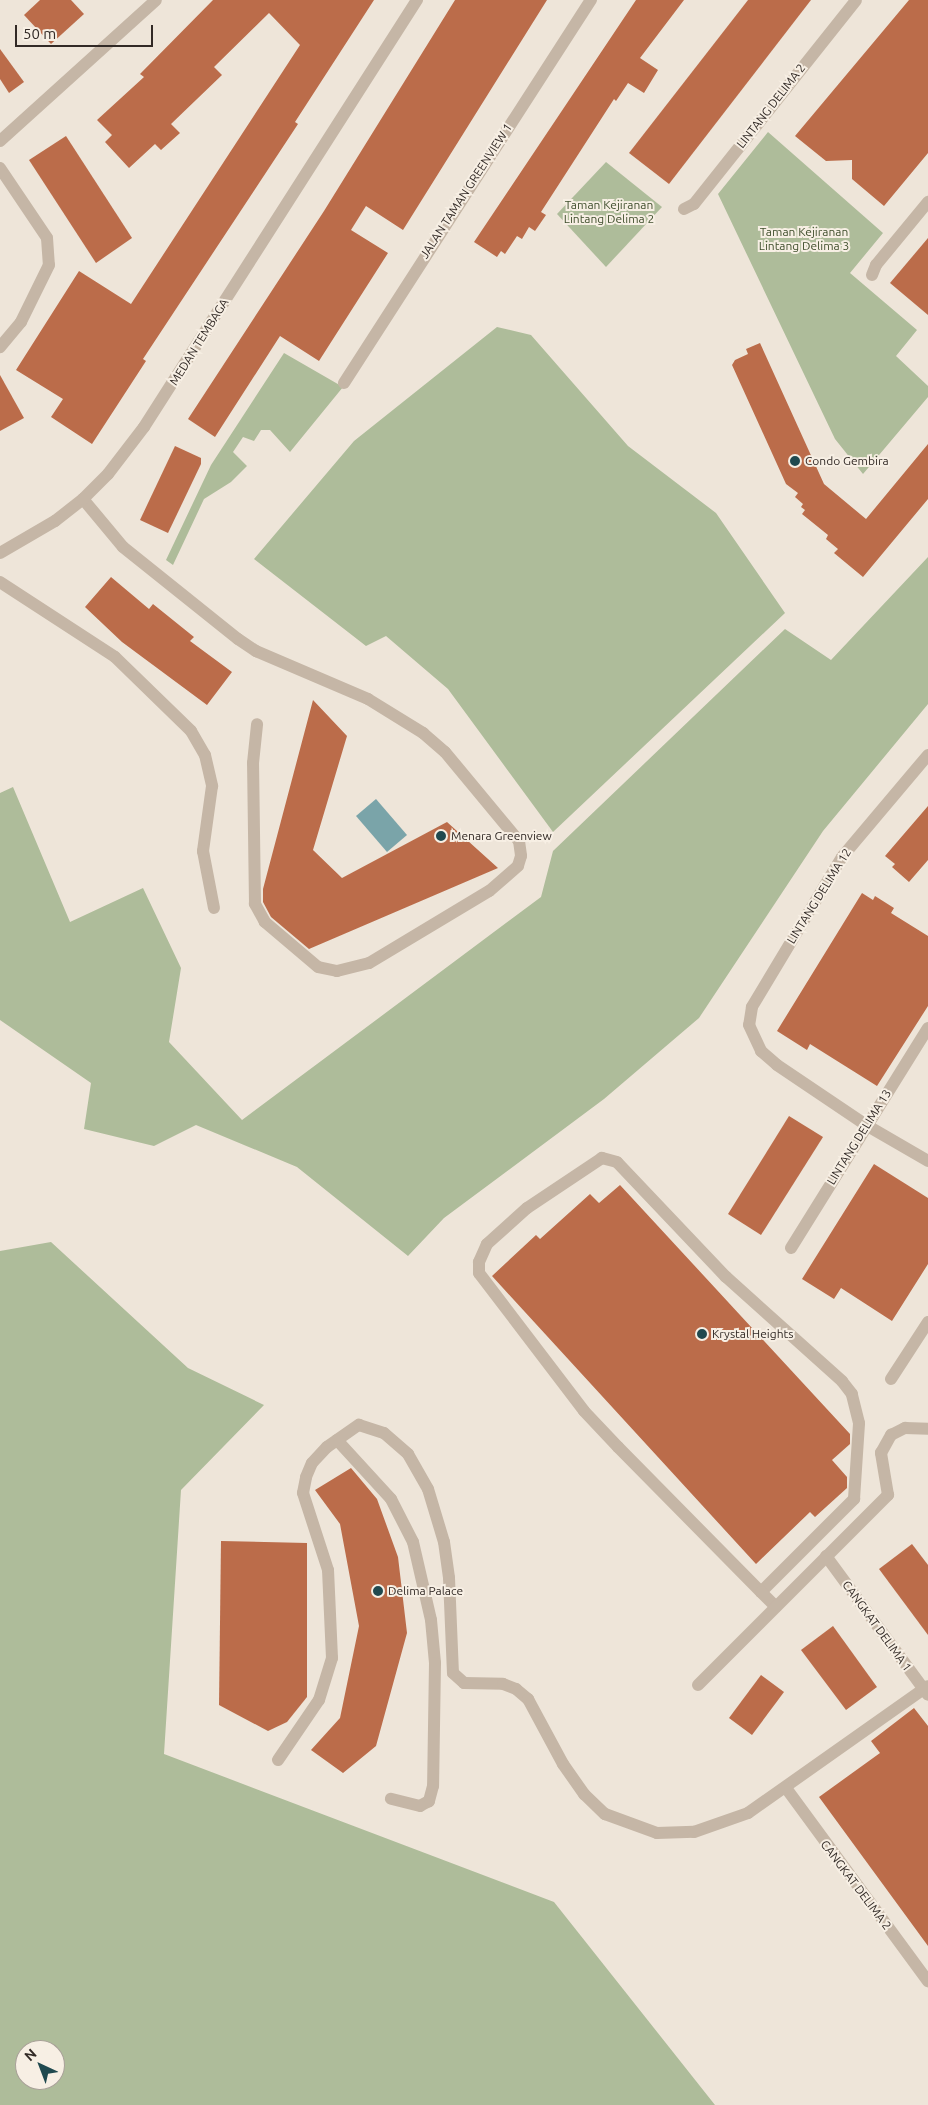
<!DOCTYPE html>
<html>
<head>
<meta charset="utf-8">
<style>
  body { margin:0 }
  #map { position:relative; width:928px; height:2105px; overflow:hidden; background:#eee5d9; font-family:Ubuntu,sans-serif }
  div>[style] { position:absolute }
  .green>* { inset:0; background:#aebc9a }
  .water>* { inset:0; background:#7aa4a9 }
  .building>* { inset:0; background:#bb6c4a }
  .street>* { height:12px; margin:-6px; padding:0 6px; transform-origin:6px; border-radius:6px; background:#c5b6a6 }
  .dots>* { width:14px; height:14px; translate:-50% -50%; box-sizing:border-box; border:2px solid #f7efe4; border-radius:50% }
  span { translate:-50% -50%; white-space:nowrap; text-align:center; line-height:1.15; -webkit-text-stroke:4px #f7efe4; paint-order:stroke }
  .street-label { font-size:12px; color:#322a26 }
  .park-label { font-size:12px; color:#3f4e2c }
  .poi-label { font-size:12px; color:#322a26 }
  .left { translate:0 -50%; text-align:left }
  .north { position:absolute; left:15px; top:2040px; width:50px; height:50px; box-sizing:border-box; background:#f7efe4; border:1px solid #a8a098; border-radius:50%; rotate:317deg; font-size:14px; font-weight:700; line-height:20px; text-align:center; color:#322a26 }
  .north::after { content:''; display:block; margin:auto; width:18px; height:22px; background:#20494f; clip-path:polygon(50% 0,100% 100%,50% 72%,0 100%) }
  .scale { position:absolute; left:15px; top:25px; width:138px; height:22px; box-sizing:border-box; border:2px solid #322a26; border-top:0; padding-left:6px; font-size:15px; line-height:18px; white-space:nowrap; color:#322a26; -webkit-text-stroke:4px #f7efe4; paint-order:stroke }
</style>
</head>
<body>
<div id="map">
  <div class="green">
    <i style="clip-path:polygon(768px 132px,883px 233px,850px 273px,917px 330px,896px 356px,928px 386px,928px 397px,863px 474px,835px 439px,718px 194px)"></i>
    <i style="clip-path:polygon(606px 162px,662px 207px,606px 267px,557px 214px)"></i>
    <i style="clip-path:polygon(497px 327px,531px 335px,628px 446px,716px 513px,785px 613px,553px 832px,448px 689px,386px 636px,366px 646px,254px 559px,354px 441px)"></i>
    <i style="clip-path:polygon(284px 353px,343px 387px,290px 452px,270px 430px,261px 430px,254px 441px,243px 437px,233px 452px,247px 466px,231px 482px,204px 499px,173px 565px,166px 560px,211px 465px)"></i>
    <i style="clip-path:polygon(928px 557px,928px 704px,823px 831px,699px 1018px,604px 1099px,444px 1218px,408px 1256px,297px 1167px,196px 1125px,154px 1146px,84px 1129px,91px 1083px,0 1020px,0 793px,13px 787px,70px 922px,143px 888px,181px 968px,169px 1042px,242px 1120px,541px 897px,553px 851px,785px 629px,831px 660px)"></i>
    <i style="clip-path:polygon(evenodd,51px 1242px,188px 1368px,264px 1405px,181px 1490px,164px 1754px,554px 1902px,715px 2105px,0 2105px,0 1251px,51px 1242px,25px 2050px,55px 2050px,55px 2080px,25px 2080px,25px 2050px)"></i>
  </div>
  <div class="water">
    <i style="clip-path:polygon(376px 799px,407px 835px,387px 852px,356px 816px)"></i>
  </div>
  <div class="building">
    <i style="clip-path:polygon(40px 0,71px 0,84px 14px,51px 44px,24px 15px)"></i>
    <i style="clip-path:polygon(213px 0,374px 0,295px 122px,298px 124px,143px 359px,146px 361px,92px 444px,51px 417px,63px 399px,16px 370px,79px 271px,131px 304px,300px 45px,269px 13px,214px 67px,222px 75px,171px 124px,180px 133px,161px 150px,155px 144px,129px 168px,105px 142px,112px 135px,97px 120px,144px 77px,140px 74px)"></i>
    <i style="clip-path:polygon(455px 0,547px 0,403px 230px,366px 206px,351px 230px,388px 253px,319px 361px,280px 336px,215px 437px,188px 419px,324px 211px)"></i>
    <i style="clip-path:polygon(636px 0,684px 0,640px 58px,658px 70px,644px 93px,628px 83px,616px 101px,614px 99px,541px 212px,546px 215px,535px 231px,529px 227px,522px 239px,517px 236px,505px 254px,501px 251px,497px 257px,474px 242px)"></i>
    <i style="clip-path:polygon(748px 0,811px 0,669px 184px,629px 153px)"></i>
    <i style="clip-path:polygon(909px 0,928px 0,928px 153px,884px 206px,852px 179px,852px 160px,826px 161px,795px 136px)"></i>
    <i style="clip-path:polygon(0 49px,24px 82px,9px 93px,0 79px)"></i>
    <i style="clip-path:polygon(66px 136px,132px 238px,96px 263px,29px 160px)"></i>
    <i style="clip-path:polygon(928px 238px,928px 315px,890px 283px)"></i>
    <i style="clip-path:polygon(760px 343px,824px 484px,866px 519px,928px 444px,928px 499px,863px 577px,834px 553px,838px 549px,826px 539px,828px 535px,802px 514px,805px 510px,801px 507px,803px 504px,795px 497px,798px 493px,786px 484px,732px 365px,735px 360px,748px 354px,746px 349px)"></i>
    <i style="clip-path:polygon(0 375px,24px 418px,0 431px)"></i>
    <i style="clip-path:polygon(175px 446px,201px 458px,201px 464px,168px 533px,140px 520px)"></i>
    <i style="clip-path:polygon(111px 577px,149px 609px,153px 604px,194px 637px,190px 641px,232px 672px,207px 705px,122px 642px,85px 607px)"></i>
    <i style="clip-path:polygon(313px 700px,347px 736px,313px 850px,342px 878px,447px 822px,498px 868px,309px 949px,271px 917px,263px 902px,263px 889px)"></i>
    <i style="clip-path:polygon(928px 806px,928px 860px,909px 882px,892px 867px,895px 864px,885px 856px)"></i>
    <i style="clip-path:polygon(862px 893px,873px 900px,875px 896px,894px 908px,891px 913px,928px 936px,928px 1006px,877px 1086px,810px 1044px,807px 1050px,777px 1031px)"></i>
    <i style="clip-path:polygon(789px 1116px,823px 1137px,761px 1235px,728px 1214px)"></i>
    <i style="clip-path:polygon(874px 1164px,928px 1198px,928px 1264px,892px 1321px,841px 1288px,834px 1299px,802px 1279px)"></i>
    <i style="clip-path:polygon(620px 1185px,850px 1434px,850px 1444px,832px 1460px,847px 1477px,847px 1488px,815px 1517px,810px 1512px,756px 1564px,492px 1276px,536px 1235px,540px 1239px,590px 1194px,599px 1203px)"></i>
    <i style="clip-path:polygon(351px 1468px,377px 1499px,398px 1557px,407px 1633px,376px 1746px,343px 1773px,311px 1750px,340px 1718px,359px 1626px,340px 1524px,315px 1490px)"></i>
    <i style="clip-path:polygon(221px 1541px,307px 1543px,307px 1697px,287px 1722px,268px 1731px,219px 1705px)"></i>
    <i style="clip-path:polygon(912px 1544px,928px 1565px,928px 1635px,879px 1569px)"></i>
    <i style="clip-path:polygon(833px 1626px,877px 1687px,846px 1710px,801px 1650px)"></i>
    <i style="clip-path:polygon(761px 1675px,784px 1692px,752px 1735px,729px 1718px)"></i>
    <i style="clip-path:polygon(914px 1708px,928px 1726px,928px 1946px,819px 1797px,880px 1753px,871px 1741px)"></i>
  </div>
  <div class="street">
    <i style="left:0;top:141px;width:210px;rotate:-42.1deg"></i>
    <i style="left:0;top:168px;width:84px;rotate:56.1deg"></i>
    <i style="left:47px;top:238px;width:27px;rotate:86deg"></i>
    <i style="left:49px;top:265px;width:64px;rotate:116.2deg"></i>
    <i style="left:21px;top:322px;width:33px;rotate:130deg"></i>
    <i style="left:684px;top:209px;width:11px;rotate:-27deg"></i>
    <i style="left:694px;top:204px;width:260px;rotate:-51.5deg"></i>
    <i style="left:872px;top:275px;width:11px;rotate:-68deg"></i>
    <i style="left:876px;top:265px;width:82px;rotate:-50.5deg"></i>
    <i style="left:344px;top:383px;width:456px;rotate:-57.2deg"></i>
    <i style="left:83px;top:499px;width:62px;rotate:50.2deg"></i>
    <i style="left:123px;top:547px;width:147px;rotate:38.7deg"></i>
    <i style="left:238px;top:639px;width:22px;rotate:34deg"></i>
    <i style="left:256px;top:651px;width:122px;rotate:23.2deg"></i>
    <i style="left:368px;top:699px;width:65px;rotate:31.7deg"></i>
    <i style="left:423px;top:733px;width:29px;rotate:41deg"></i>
    <i style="left:445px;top:752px;width:116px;rotate:50.3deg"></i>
    <i style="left:519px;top:841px;width:15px;rotate:82deg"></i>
    <i style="left:521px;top:856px;width:10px;rotate:107deg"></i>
    <i style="left:518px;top:866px;width:38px;rotate:139deg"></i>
    <i style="left:489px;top:891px;width:140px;rotate:149deg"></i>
    <i style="left:369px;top:963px;width:33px;rotate:166deg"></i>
    <i style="left:337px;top:971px;width:19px;rotate:-168deg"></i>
    <i style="left:318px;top:967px;width:70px;rotate:-139.7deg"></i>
    <i style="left:265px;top:922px;width:21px;rotate:-119deg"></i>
    <i style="left:255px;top:904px;width:141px;rotate:-90.8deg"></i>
    <i style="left:253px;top:763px;width:39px;rotate:-84deg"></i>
    <i style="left:0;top:553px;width:64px;rotate:-30.2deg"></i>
    <i style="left:55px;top:521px;width:36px;rotate:-38deg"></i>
    <i style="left:83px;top:499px;width:35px;rotate:-45deg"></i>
    <i style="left:108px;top:474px;width:59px;rotate:-52.5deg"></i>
    <i style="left:144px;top:427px;width:507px;rotate:-57.41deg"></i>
    <i style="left:0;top:582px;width:137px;rotate:33.1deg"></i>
    <i style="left:115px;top:657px;width:106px;rotate:44.2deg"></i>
    <i style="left:191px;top:731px;width:28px;rotate:60deg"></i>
    <i style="left:205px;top:755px;width:32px;rotate:77deg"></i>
    <i style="left:212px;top:786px;width:66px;rotate:97.9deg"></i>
    <i style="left:203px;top:851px;width:58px;rotate:79.1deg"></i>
    <i style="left:928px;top:755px;width:133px;rotate:130.1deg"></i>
    <i style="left:842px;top:857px;width:175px;rotate:121deg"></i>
    <i style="left:752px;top:1007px;width:18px;rotate:99deg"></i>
    <i style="left:749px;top:1025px;width:29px;rotate:65deg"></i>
    <i style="left:761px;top:1051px;width:21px;rotate:41deg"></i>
    <i style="left:777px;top:1065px;width:107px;rotate:34deg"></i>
    <i style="left:866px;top:1125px;width:72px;rotate:30.1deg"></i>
    <i style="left:791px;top:1248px;width:259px;rotate:-58.1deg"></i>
    <i style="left:891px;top:1379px;width:68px;rotate:-57deg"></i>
    <i style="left:337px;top:1440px;width:80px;rotate:47.5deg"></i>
    <i style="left:391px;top:1499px;width:48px;rotate:62.9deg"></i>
    <i style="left:413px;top:1542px;width:80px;rotate:77deg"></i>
    <i style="left:431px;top:1620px;width:43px;rotate:84.7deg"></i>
    <i style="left:435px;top:1663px;width:123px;rotate:90.9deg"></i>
    <i style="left:433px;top:1786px;width:16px;rotate:105deg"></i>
    <i style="left:429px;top:1801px;width:10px;rotate:151deg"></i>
    <i style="left:420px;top:1806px;width:30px;rotate:-166deg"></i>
    <i style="left:826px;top:1556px;width:172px;rotate:53.7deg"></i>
    <i style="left:761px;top:1592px;width:132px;rotate:-45deg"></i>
    <i style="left:854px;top:1499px;width:76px;rotate:-86.2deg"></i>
    <i style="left:859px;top:1423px;width:30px;rotate:-104deg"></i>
    <i style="left:852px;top:1394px;width:16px;rotate:-128deg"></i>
    <i style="left:842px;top:1381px;width:156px;rotate:-138.1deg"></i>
    <i style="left:726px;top:1277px;width:158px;rotate:-133.5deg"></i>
    <i style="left:617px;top:1162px;width:16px;rotate:-165deg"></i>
    <i style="left:602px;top:1158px;width:90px;rotate:146.3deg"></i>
    <i style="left:527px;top:1208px;width:54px;rotate:138deg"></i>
    <i style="left:487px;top:1244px;width:20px;rotate:114deg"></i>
    <i style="left:479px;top:1262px;width:11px;rotate:90deg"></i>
    <i style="left:479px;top:1273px;width:173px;rotate:52.7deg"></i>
    <i style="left:584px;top:1411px;width:50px;rotate:46.6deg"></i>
    <i style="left:618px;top:1447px;width:204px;rotate:45.4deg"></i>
    <i style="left:761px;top:1592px;width:21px;rotate:45deg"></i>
    <i style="left:698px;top:1685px;width:269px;rotate:-45deg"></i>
    <i style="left:888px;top:1495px;width:43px;rotate:-99.5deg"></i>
    <i style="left:881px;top:1453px;width:21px;rotate:-61deg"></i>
    <i style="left:891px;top:1435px;width:16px;rotate:-27deg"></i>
    <i style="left:905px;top:1428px;width:23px;rotate:2deg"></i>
    <i style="left:278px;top:1760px;width:73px;rotate:-55.7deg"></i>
    <i style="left:319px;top:1700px;width:44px;rotate:-72.8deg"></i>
    <i style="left:332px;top:1658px;width:88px;rotate:-92.6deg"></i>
    <i style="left:328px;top:1570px;width:81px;rotate:-108deg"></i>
    <i style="left:303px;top:1493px;width:16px;rotate:-79deg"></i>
    <i style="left:306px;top:1477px;width:15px;rotate:-67deg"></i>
    <i style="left:312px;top:1463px;width:22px;rotate:-47deg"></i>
    <i style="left:327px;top:1447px;width:39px;rotate:-35deg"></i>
    <i style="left:359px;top:1425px;width:26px;rotate:18deg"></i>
    <i style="left:384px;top:1433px;width:32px;rotate:41deg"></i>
    <i style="left:408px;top:1454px;width:40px;rotate:60.3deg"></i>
    <i style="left:428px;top:1489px;width:55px;rotate:73.2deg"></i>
    <i style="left:444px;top:1542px;width:36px;rotate:82deg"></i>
    <i style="left:449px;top:1578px;width:95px;rotate:87.6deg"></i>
    <i style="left:453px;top:1673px;width:15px;rotate:42deg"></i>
    <i style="left:464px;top:1683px;width:39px;rotate:1deg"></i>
    <i style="left:503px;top:1684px;width:14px;rotate:21deg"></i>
    <i style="left:516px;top:1689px;width:16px;rotate:40deg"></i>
    <i style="left:528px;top:1699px;width:74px;rotate:61.7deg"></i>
    <i style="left:563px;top:1764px;width:37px;rotate:55deg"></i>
    <i style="left:584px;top:1794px;width:29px;rotate:44deg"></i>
    <i style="left:605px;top:1814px;width:55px;rotate:20.1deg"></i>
    <i style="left:657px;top:1833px;width:37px;rotate:-2deg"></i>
    <i style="left:694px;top:1832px;width:57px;rotate:-19.4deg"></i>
    <i style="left:748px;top:1813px;width:220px;rotate:-35.2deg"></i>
    <i style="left:786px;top:1788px;width:240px;rotate:53.7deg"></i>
  </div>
  <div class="dots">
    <i style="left:795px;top:461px;background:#20494f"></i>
    <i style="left:441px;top:836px;background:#20494f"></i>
    <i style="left:702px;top:1334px;background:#20494f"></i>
    <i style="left:378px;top:1591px;background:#20494f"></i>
  </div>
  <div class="street-label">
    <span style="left:771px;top:106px;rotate:-52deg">LINTANG DELIMA 2</span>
    <span style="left:466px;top:191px;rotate:-57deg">JALAN TAMAN GREENVIEW 1</span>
    <span style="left:199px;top:342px;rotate:-58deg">MEDAN TEMBAGA</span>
    <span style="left:819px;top:896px;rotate:-58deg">LINTANG DELIMA 12</span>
    <span style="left:859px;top:1137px;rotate:-58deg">LINTANG DELIMA 13</span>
    <span style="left:877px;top:1626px;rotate:54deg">CANGKAT DELIMA 1</span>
    <span style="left:856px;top:1885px;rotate:53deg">CANGKAT DELIMA 2</span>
  </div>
  <div class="park-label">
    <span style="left:609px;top:212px">Taman Kejiranan<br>Lintang Delima 2</span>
    <span style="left:804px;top:239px">Taman Kejiranan<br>Lintang Delima 3</span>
  </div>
  <div class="poi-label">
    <span class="left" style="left:805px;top:461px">Condo Gembira</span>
    <span class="left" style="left:451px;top:836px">Menara Greenview</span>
    <span class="left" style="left:712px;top:1334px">Krystal Heights</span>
    <span class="left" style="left:388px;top:1591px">Delima Palace</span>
  </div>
  <div class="north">N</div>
  <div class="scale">50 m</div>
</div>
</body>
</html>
